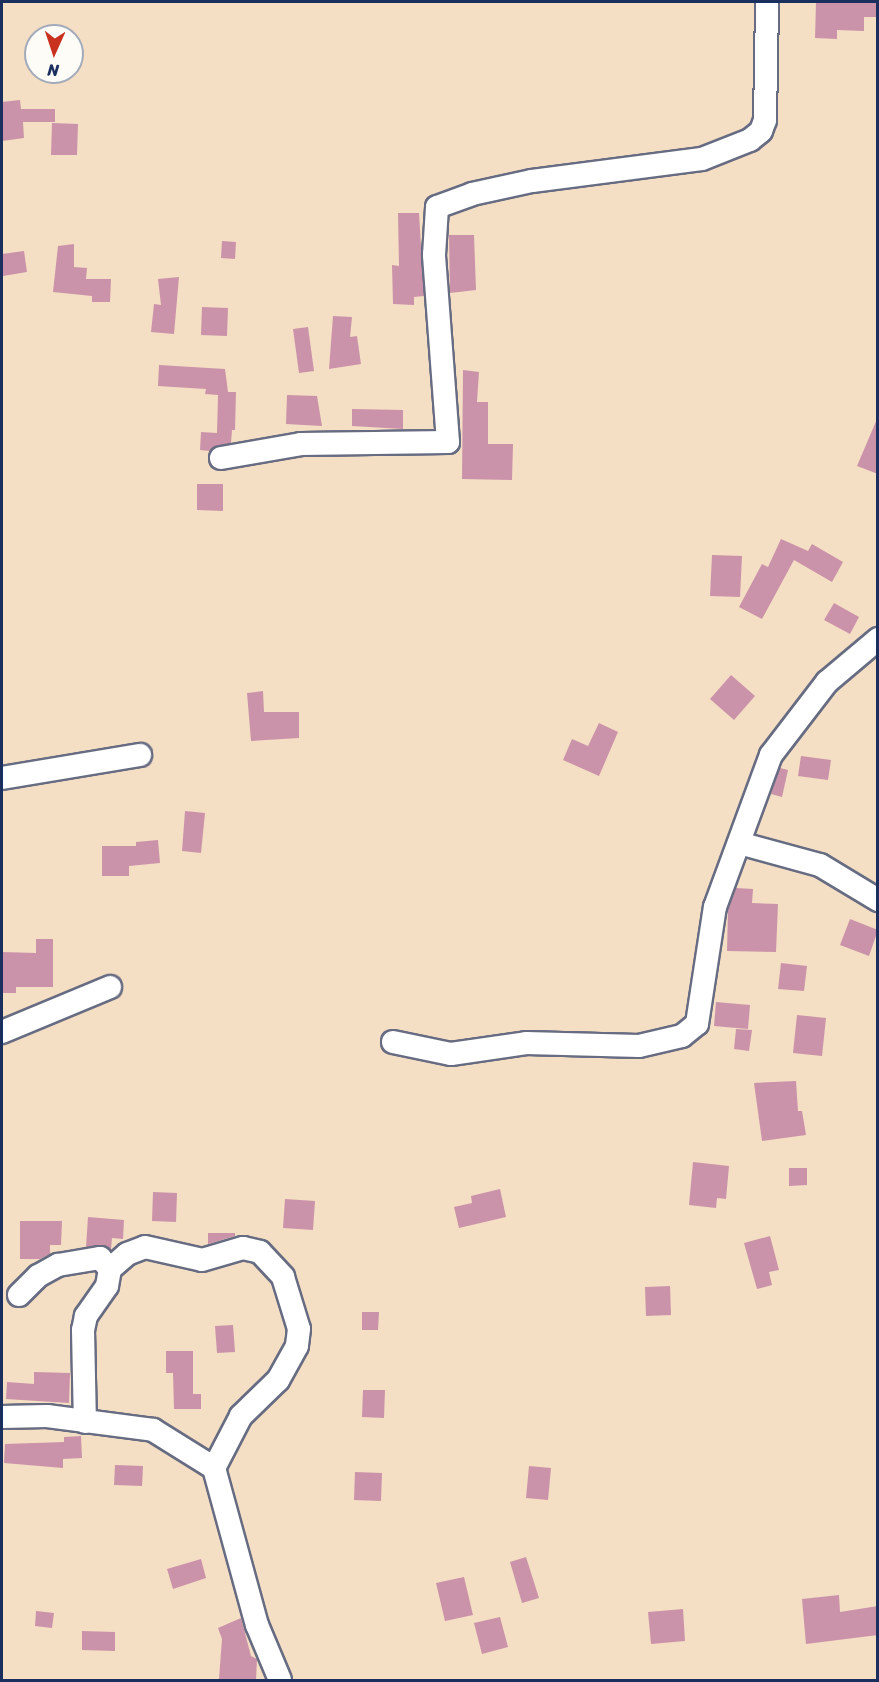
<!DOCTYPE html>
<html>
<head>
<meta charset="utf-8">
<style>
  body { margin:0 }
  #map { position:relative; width:879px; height:1682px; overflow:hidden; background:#f4dec4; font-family:Sriracha,sans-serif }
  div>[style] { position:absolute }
  .building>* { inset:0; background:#cb93a9 }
  .roads { filter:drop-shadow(2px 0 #676c82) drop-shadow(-2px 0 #676c82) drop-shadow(0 2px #676c82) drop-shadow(0 -2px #676c82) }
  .minor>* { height:22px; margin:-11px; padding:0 11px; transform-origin:11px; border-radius:11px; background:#fff }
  span { translate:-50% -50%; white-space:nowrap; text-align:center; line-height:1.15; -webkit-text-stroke:6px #fdfcf7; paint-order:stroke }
  .frame { position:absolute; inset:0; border:3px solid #1b2f5e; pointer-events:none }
  .north { position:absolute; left:24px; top:24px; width:60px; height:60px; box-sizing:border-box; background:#fdfcf7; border:2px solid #a3aaba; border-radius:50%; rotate:183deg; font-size:16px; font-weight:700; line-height:24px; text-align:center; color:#1b2f5e }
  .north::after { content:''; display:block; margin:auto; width:21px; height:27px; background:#c8321e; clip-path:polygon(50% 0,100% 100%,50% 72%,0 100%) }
</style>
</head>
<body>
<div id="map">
  <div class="building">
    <i style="clip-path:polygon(816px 2px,878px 2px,878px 17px,864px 17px,864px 31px,837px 30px,837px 39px,815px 38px)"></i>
    <i style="clip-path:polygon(20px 100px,21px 109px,55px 109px,55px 122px,23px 122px,24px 138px,2px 141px,2px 102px)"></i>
    <i style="clip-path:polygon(52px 123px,78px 124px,77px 155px,51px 155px)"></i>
    <i style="clip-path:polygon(398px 213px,419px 213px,424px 296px,414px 297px,414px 305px,393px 304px,392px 265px,399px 266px)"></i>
    <i style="clip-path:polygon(449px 235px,474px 235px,476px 290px,450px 293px)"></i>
    <i style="clip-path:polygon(222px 241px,236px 242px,235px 259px,221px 258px)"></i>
    <i style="clip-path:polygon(74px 244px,74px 267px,87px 268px,86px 279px,111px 279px,110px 302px,92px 302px,92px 296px,53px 292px,58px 246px)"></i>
    <i style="clip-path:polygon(24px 251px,27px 272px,3px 276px,2px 254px)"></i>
    <i style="clip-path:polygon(179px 277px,174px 334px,151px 332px,154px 304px,161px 305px,158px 279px)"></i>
    <i style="clip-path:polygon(202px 307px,228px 308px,227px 336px,201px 335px)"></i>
    <i style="clip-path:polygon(333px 316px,352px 317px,350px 337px,357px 336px,361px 364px,329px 369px)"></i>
    <i style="clip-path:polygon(308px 327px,314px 371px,299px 373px,293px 329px)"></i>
    <i style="clip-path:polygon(159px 365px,225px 369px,228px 392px,236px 392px,235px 430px,232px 430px,231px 443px,210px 451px,200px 450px,201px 432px,217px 433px,218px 395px,205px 394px,206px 389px,158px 386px)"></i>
    <i style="clip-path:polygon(463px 370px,479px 372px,477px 402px,488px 402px,488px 444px,513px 444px,512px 480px,462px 479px)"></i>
    <i style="clip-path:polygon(287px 395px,317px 396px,322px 426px,286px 424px)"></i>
    <i style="clip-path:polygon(352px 409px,403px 410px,403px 429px,352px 426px)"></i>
    <i style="clip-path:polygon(877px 419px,878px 419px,878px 474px,857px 466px)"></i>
    <i style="clip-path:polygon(197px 484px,223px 484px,223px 511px,197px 510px)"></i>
    <i style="clip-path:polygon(781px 539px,808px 551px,812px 544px,843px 562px,832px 582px,794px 560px,762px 619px,739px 607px,762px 564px,768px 567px)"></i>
    <i style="clip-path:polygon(712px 555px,742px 556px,740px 597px,710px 596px)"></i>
    <i style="clip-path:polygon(834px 603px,859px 617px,850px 634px,824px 620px)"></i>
    <i style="clip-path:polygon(731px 675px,755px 696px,734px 720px,710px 699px)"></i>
    <i style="clip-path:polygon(263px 691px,264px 712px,299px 712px,299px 738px,251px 741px,247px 693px)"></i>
    <i style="clip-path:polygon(599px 723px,618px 732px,599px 776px,563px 760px,572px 739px,588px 746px)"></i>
    <i style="clip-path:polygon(801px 756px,831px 760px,828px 780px,798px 776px)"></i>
    <i style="clip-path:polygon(780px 768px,788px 770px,782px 797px,771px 794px)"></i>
    <i style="clip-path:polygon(185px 811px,205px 813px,201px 853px,182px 851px)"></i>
    <i style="clip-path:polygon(158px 840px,160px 863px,129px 866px,129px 876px,102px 876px,102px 846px,136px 846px,136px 842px)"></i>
    <i style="clip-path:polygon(736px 888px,753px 889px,752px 903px,778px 904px,776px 952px,727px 951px,728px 910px)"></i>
    <i style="clip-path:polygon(850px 919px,878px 930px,869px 956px,840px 945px)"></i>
    <i style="clip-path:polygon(36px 939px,53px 939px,53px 987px,16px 987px,16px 993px,2px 993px,2px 952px,36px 953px)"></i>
    <i style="clip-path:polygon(781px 963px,807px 966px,804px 991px,778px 989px)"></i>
    <i style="clip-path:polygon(716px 1002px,750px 1005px,748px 1029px,714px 1026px)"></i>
    <i style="clip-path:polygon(797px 1015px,826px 1018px,822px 1056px,793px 1053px)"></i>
    <i style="clip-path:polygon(736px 1029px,752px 1030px,749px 1051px,734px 1049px)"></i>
    <i style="clip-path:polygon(796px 1081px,798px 1111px,802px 1111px,806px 1135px,762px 1141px,754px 1083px)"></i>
    <i style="clip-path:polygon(693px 1162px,729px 1166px,726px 1199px,717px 1198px,716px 1208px,689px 1205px)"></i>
    <i style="clip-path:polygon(789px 1168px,807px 1168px,807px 1185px,789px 1186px)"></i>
    <i style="clip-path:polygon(500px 1189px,506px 1217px,459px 1228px,454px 1207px,472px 1203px,471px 1196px)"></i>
    <i style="clip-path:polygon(153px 1192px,177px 1193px,176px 1222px,152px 1221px)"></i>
    <i style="clip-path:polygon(285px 1199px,315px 1201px,313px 1230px,283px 1228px)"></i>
    <i style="clip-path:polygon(88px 1217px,124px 1220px,123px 1239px,112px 1238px,111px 1249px,104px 1245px,86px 1247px)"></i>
    <i style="clip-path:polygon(20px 1221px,62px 1221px,61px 1245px,50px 1245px,50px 1254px,40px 1259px,20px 1259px)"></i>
    <i style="clip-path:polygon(208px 1233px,235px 1233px,235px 1236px,208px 1244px)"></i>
    <i style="clip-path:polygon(770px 1236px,779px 1270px,769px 1272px,772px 1285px,757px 1289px,744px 1243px)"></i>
    <i style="clip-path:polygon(670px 1286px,671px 1315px,646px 1316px,645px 1287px)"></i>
    <i style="clip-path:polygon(362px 1312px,379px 1312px,378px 1330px,362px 1330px)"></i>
    <i style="clip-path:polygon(233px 1325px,235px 1352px,217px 1353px,215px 1326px)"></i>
    <i style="clip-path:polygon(166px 1351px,193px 1351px,193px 1394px,201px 1394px,201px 1409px,174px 1409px,173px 1373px,166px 1373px)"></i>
    <i style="clip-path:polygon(34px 1372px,70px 1373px,69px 1403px,6px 1399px,7px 1382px,34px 1384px)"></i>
    <i style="clip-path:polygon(363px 1390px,385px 1390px,384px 1418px,362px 1417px)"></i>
    <i style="clip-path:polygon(81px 1436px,82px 1458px,63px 1459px,63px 1468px,4px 1463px,5px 1444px,64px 1442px,64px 1437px)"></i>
    <i style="clip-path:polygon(115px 1465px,143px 1466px,142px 1486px,114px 1485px)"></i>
    <i style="clip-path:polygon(529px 1466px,551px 1468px,548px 1500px,526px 1498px)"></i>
    <i style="clip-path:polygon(355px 1472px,382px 1473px,381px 1501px,354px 1500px)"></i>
    <i style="clip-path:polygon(526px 1557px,539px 1598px,522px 1603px,510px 1562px)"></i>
    <i style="clip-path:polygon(201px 1559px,206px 1578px,173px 1589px,167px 1569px)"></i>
    <i style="clip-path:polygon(464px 1577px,473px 1615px,445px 1621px,436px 1583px)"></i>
    <i style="clip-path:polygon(839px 1595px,840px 1612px,878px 1606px,878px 1635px,806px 1644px,802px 1599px)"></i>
    <i style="clip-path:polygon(683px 1609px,685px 1641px,651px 1644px,648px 1612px)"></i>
    <i style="clip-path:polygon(36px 1611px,54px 1613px,52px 1628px,35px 1626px)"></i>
    <i style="clip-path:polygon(500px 1617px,508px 1647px,482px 1654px,474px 1623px)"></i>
    <i style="clip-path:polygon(241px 1618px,251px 1656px,257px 1659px,256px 1680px,219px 1679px,222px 1639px,218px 1628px)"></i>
    <i style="clip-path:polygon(82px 1631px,115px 1632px,115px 1651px,82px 1650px)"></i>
  </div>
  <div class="roads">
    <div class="minor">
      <i style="left:221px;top:458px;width:81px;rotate:-9.9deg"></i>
      <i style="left:301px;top:444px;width:147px;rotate:-0.8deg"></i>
      <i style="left:448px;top:442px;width:188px;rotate:-94.3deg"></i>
      <i style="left:434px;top:255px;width:48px;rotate:-86.4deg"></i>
      <i style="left:437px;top:207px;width:37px;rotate:-20deg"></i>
      <i style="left:472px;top:194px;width:61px;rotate:-12.2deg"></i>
      <i style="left:532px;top:181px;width:171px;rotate:-7.4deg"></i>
      <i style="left:702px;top:159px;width:52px;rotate:-21.6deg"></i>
      <i style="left:750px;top:140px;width:14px;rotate:-39deg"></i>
      <i style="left:761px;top:131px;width:12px;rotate:-70deg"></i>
      <i style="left:765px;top:120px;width:118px;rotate:-89deg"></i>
      <i style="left:2px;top:778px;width:140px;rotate:-9.5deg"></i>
      <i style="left:739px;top:843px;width:84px;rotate:15.2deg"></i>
      <i style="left:820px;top:865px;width:68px;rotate:31.1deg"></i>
      <i style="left:2px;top:1032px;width:117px;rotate:-22.6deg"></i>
      <i style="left:393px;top:1042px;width:59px;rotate:11.7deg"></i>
      <i style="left:451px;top:1054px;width:76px;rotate:-8.3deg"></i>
      <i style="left:526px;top:1043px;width:113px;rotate:1.5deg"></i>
      <i style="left:639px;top:1046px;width:44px;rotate:-13.1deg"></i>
      <i style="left:682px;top:1036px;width:19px;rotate:-39deg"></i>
      <i style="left:697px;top:1024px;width:118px;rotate:-81.3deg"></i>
      <i style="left:715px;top:907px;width:162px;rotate:-69.8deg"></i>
      <i style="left:771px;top:755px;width:92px;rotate:-52.5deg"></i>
      <i style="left:827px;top:682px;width:67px;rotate:-40.1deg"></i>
      <i style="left:110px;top:1269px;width:23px;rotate:-41deg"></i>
      <i style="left:127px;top:1254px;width:19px;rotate:-21deg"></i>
      <i style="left:145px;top:1247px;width:58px;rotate:12.8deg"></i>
      <i style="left:202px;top:1260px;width:43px;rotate:-16.3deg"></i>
      <i style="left:243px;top:1248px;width:17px;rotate:13deg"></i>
      <i style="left:260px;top:1252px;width:34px;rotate:47deg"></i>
      <i style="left:283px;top:1277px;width:54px;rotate:72.9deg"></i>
      <i style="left:299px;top:1329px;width:17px;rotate:97deg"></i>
      <i style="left:297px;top:1346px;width:39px;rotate:119deg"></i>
      <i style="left:278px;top:1380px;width:52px;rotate:135.8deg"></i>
      <i style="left:241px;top:1416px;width:59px;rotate:117.4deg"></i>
      <i style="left:19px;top:1295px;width:27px;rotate:-45deg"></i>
      <i style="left:38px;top:1276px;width:23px;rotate:-29deg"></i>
      <i style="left:58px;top:1265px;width:43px;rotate:-9.5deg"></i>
      <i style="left:100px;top:1258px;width:15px;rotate:48deg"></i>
      <i style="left:110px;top:1269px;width:17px;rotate:100deg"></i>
      <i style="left:107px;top:1286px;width:37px;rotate:125deg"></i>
      <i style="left:86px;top:1316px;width:14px;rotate:102deg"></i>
      <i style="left:83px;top:1330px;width:92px;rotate:88.8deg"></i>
      <i style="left:2px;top:1417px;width:45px;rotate:-1.3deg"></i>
      <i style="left:47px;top:1416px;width:107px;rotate:7.5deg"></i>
      <i style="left:153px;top:1430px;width:72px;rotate:31.9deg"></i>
      <i style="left:214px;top:1468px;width:163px;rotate:74.7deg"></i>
      <i style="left:257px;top:1625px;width:60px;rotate:67.3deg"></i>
    </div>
  </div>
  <div class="frame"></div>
  <div class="north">N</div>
</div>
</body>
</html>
